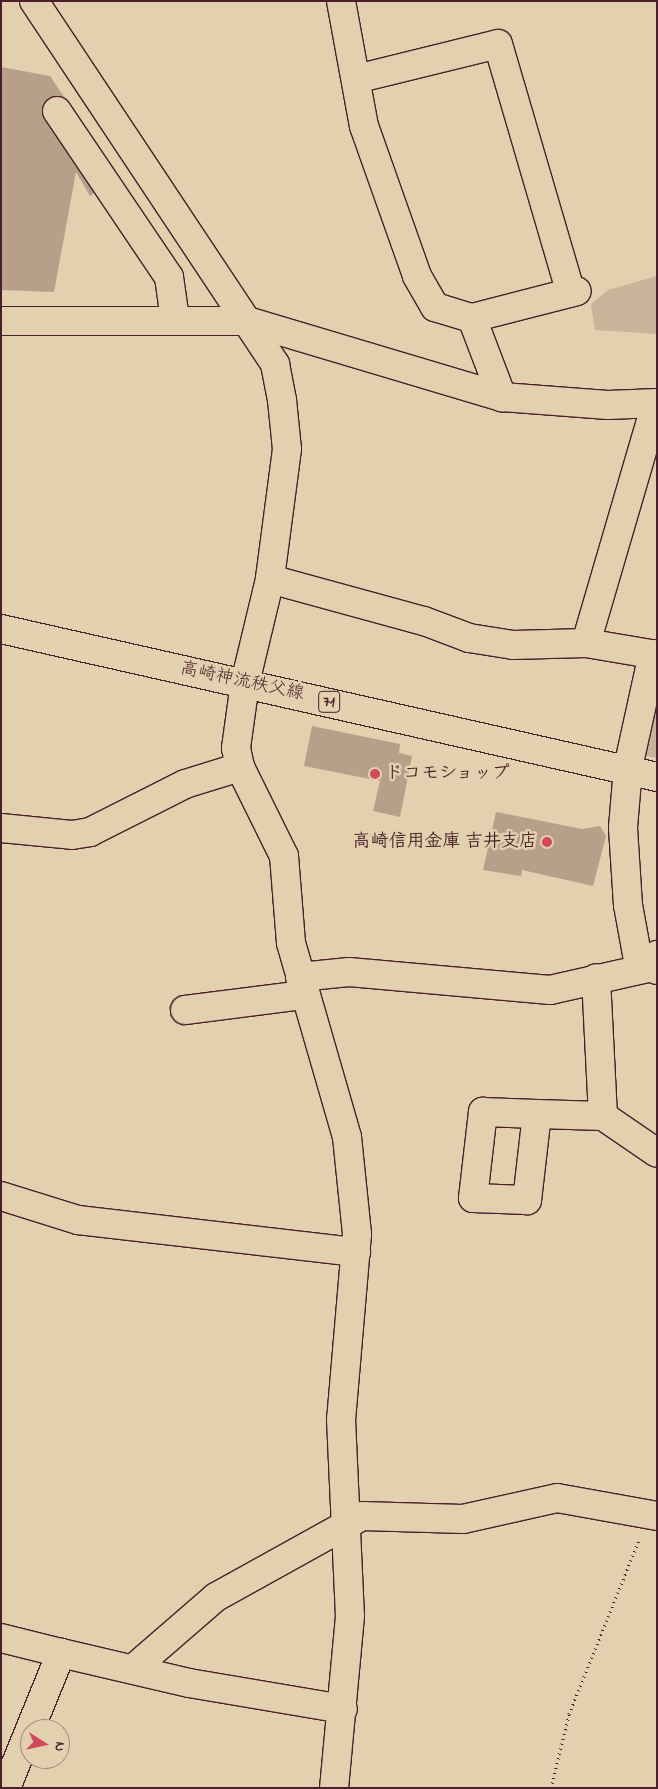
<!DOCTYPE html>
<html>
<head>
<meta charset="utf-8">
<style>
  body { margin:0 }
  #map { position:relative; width:658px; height:1789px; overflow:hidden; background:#e3d0ae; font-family:"Indie Flower","Klee One",sans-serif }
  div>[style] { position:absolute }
  .green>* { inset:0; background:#cab499 }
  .building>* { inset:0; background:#b89f8a }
  .path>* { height:3px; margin-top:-1.5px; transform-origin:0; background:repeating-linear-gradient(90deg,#4a1f2b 0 1px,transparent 0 5px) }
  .roads { filter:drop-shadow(1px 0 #4a1f2b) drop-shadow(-1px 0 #4a1f2b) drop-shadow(0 1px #4a1f2b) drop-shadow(0 -1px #4a1f2b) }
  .minor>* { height:28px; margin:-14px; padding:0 14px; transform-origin:14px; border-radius:14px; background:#e3d0ae }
  .major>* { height:28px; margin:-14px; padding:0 14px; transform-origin:14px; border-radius:14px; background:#e3d0ae }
  .dots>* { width:14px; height:14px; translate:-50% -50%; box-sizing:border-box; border:2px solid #e3d0ae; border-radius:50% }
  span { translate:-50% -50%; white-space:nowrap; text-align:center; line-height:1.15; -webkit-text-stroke:5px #e3d0ae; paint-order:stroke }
  .shield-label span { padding:1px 4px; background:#e3d0ae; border:1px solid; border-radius:4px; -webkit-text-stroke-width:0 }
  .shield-label { font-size:16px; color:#4a1f2b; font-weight:700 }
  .street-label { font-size:18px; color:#4a1f2b }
  .poi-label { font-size:18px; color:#4a1f2b; font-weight:700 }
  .left { translate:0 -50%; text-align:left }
  .right { translate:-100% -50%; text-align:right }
  .frame { position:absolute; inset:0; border:2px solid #4a1f2b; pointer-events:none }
  .north { position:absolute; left:20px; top:1719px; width:50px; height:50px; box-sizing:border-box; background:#e3d0ae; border:1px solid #a6897a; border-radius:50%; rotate:100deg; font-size:14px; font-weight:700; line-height:20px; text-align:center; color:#4a1f2b }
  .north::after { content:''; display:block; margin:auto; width:18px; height:22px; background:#d1495b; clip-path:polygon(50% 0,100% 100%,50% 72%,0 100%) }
</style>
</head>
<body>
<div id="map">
  <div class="green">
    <i style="clip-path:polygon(657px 276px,657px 334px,595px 330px,591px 304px,608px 290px)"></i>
    <i style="clip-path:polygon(657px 682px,657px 758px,639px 754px)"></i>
  </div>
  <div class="building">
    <i style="clip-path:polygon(1px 67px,50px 76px,117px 176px,90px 196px,76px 172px,54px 292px,1px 290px)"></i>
    <i style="clip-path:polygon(312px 726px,400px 744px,399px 753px,412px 756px,400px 817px,373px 811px,380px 781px,304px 766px)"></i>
    <i style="clip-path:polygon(496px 812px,582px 829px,600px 826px,606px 836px,593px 886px,522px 870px,521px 876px,483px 870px)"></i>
  </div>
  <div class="path">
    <i style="left:551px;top:1788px;width:76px;rotate:-76.3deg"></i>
    <i style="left:569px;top:1714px;width:188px;rotate:-68.1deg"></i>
  </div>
  <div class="roads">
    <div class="minor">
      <i style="left:34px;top:1px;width:436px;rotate:56.4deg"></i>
      <i style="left:275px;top:364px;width:37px;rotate:79deg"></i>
      <i style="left:282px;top:400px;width:49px;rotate:84.2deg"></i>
      <i style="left:287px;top:449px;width:131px;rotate:97.5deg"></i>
      <i style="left:270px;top:579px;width:107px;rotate:103.5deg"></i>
      <i style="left:245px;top:683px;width:66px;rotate:97.9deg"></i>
      <i style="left:236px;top:748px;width:19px;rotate:78deg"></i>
      <i style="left:240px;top:767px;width:99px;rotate:63.7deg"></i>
      <i style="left:284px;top:856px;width:87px;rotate:85.4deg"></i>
      <i style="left:291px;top:943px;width:202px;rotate:73.9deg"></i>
      <i style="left:347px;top:1137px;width:98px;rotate:84.1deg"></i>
      <i style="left:357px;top:1234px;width:186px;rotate:94.9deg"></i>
      <i style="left:341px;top:1419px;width:197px;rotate:87.4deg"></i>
      <i style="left:350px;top:1616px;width:173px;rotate:95.3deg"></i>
      <i style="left:341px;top:1px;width:127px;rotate:79.6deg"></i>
      <i style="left:364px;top:126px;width:159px;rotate:70.5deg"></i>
      <i style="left:417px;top:276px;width:36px;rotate:60deg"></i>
      <i style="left:435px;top:307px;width:39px;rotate:17deg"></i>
      <i style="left:472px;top:318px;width:108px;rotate:-14.4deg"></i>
      <i style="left:356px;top:79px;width:146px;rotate:-13.8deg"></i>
      <i style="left:498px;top:44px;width:259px;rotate:73.7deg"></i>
      <i style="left:57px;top:111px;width:200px;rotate:56deg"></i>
      <i style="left:169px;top:277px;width:42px;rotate:81.9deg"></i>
      <i style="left:472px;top:318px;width:85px;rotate:69.2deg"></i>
      <i style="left:1px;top:321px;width:246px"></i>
      <i style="left:247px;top:321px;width:266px;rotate:16.6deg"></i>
      <i style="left:502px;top:397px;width:106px;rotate:4.3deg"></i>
      <i style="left:608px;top:405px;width:49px;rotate:-2.3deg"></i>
      <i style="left:270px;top:579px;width:160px;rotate:15.3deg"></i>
      <i style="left:424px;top:621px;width:48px;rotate:20.7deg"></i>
      <i style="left:469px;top:638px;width:45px;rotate:9deg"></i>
      <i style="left:513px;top:645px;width:73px;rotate:-1.6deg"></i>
      <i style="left:586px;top:643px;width:72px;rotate:9.6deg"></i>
      <i style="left:586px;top:643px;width:249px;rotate:-73.7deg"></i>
      <i style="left:653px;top:654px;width:117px;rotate:102.4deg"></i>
      <i style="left:628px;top:768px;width:60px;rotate:94.8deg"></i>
      <i style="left:623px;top:828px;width:77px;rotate:86.3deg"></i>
      <i style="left:628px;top:905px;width:56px;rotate:79.7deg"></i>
      <i style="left:638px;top:960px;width:21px;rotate:28deg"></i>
      <i style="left:1px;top:828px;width:71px;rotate:5.6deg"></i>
      <i style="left:72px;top:835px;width:18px;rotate:-9deg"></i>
      <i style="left:90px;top:832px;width:106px;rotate:-26.8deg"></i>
      <i style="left:185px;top:784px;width:58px;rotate:-17.2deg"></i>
      <i style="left:300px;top:977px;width:49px;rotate:-5.8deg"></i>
      <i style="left:349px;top:972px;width:202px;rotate:5.1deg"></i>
      <i style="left:550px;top:990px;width:100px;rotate:-12.7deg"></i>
      <i style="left:648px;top:968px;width:16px;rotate:-55deg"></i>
      <i style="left:185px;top:1010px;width:120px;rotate:-7.2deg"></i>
      <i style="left:537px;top:1114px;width:87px;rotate:96.6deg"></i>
      <i style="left:527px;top:1200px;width:54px;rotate:-177.9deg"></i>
      <i style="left:473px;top:1198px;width:87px;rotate:-83.4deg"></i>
      <i style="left:483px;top:1112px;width:54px;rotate:2.1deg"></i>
      <i style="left:537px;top:1114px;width:66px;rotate:1.7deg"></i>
      <i style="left:603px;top:1116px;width:138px;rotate:-92.9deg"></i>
      <i style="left:603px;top:1116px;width:65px;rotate:34.4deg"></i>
      <i style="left:1px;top:1196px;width:81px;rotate:17.3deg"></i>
      <i style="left:78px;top:1220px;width:280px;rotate:6.6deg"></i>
      <i style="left:1px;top:1638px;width:62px;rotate:14deg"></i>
      <i style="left:134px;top:1668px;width:108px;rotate:-40.9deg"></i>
      <i style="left:216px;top:1597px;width:167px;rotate:-29deg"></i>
      <i style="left:362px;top:1516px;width:101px;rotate:1.7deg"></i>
      <i style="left:463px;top:1519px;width:96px;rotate:-12.6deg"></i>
      <i style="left:557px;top:1498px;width:102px;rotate:10.2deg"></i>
      <i style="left:6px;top:1788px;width:146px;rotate:-67.8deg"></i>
      <i style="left:61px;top:1653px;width:131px;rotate:13.2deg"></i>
      <i style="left:189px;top:1683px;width:156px;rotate:9.6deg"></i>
    </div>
    <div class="major">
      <i style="left:1px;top:629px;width:672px;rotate:12.71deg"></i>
    </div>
  </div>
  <div class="dots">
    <i style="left:375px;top:774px;background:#d1495b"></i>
    <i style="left:547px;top:842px;background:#d1495b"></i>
  </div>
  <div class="shield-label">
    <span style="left:329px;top:702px">71</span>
  </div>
  <div class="street-label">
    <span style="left:242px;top:682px;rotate:12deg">高崎神流秩父線</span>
  </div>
  <div class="poi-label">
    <span class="left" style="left:385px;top:774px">ドコモショップ</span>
    <span class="right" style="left:537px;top:842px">高崎信用金庫 吉井支店</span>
  </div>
  <div class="frame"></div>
  <div class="north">N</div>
</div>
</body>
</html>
